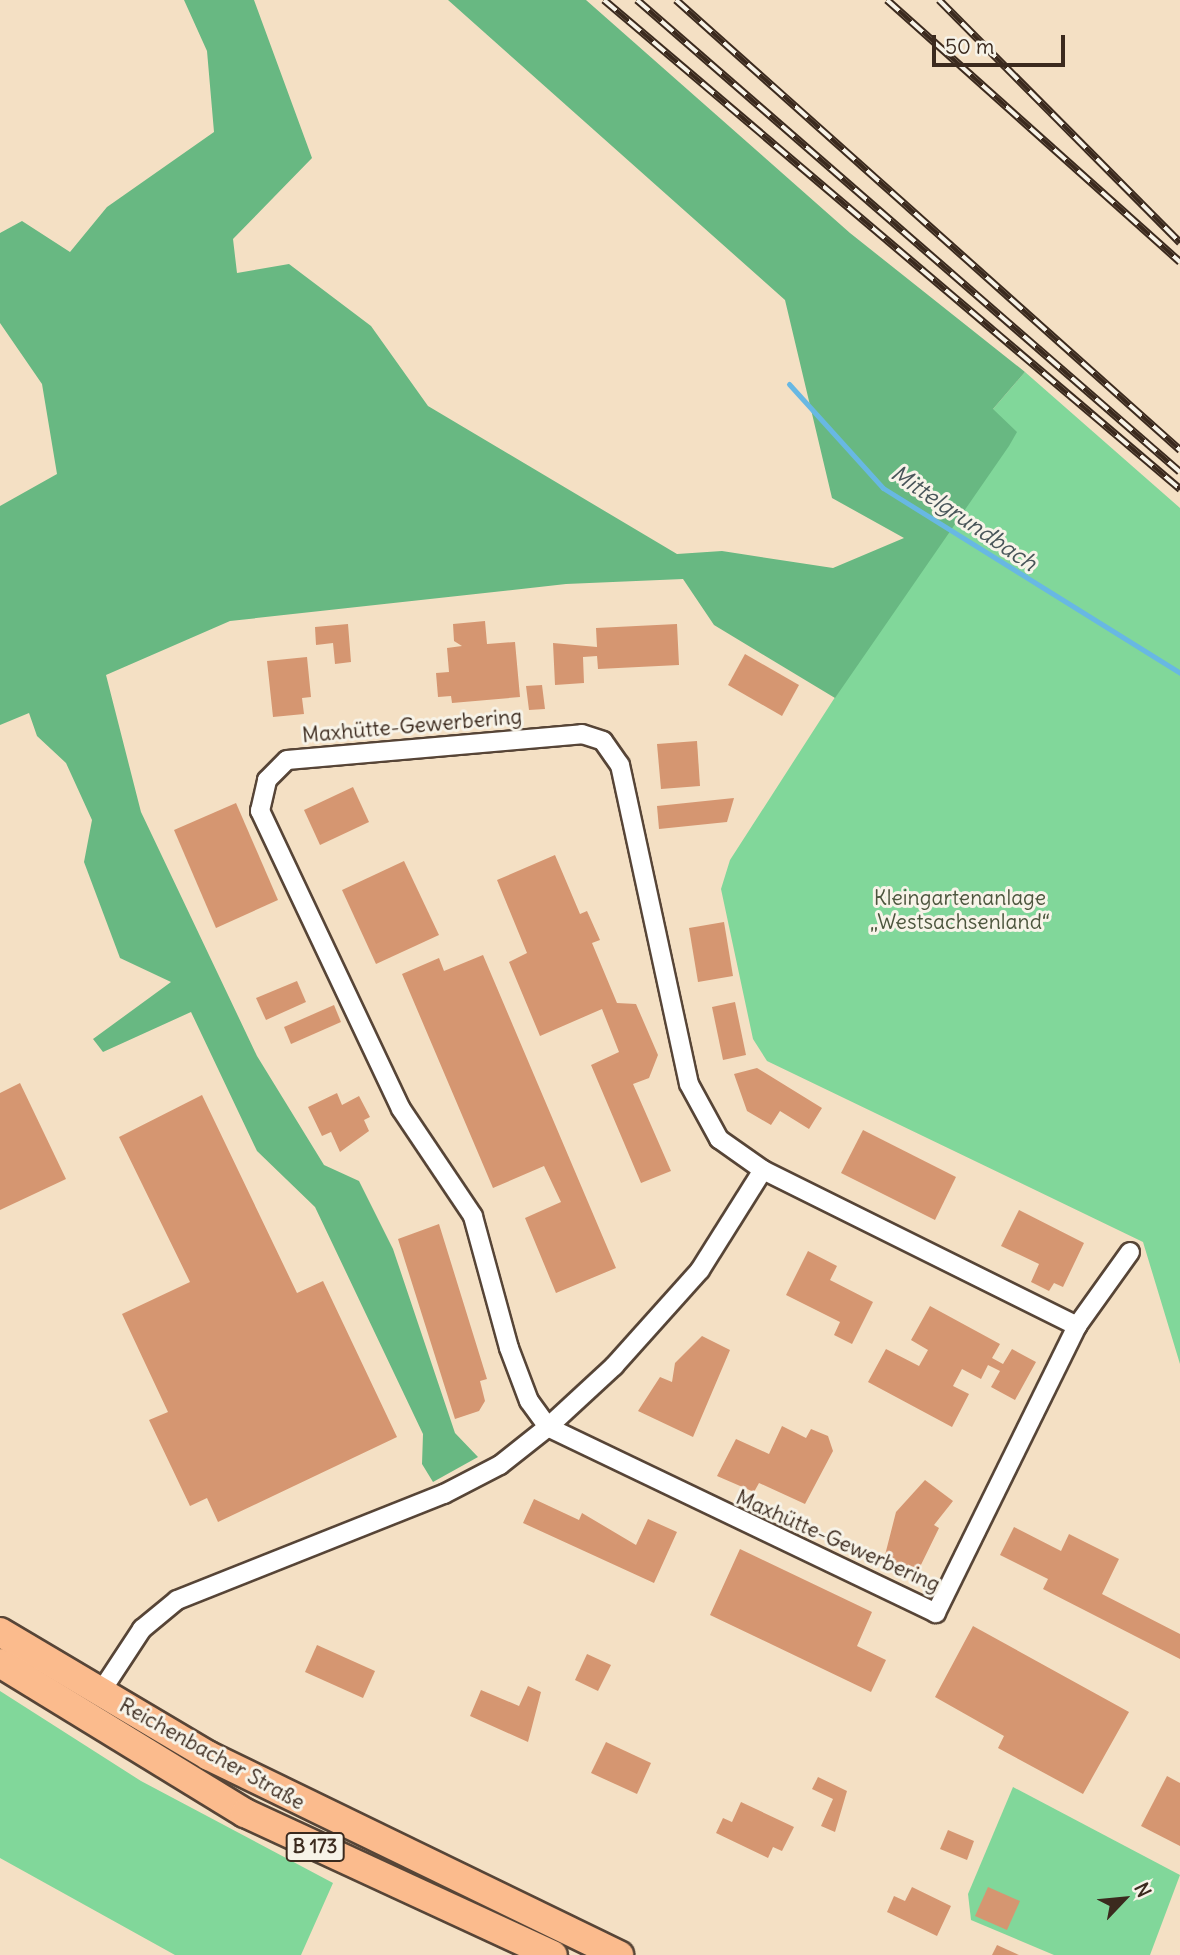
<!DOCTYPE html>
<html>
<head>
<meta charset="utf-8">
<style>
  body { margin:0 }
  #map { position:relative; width:1180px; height:1955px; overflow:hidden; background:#f4e0c4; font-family:Delius,sans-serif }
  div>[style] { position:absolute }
  .green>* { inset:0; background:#81d79a }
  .forest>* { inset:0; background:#68b882 }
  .stream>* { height:5px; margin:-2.5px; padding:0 2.5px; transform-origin:2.5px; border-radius:2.5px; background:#68b8e3 }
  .building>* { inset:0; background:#d59671 }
  .roads { filter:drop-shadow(2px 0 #574537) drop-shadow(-2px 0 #574537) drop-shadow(0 2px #574537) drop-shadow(0 -2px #574537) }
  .street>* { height:18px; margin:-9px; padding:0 9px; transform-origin:9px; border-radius:9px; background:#fff }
  .primary>* { height:28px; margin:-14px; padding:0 14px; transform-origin:14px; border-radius:14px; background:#fbbb8d }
  .rail>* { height:8px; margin-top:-4px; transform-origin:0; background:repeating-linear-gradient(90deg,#f7f3e8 0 16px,#3b2a1e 0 32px); box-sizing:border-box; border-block:2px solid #3b2a1e }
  span { translate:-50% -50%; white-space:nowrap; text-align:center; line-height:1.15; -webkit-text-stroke:6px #f7f3e8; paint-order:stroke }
  .shield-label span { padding:2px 5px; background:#f7f3e8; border:2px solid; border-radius:5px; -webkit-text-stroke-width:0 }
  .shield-label { font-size:19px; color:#3b2a1e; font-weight:700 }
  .street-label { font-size:21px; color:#3b2a1e }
  .park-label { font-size:21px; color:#4c553d }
  .water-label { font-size:23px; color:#485559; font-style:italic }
  .north { position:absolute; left:1089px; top:1864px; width:70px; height:70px; -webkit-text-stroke:5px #f7f3e8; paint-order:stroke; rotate:64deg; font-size:19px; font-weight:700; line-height:28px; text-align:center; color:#3b2a1e }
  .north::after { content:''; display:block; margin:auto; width:24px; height:32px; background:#3b2a1e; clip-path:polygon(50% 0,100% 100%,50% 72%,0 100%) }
  .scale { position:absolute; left:932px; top:35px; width:133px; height:32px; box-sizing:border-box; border:4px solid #3b2a1e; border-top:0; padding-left:9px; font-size:21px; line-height:24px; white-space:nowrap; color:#3b2a1e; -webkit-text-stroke:5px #f7f3e8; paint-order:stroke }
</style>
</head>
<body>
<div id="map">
  <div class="green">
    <i style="clip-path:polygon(1025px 372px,1180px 508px,1180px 1364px,1143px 1242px,767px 1061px,753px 1039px,721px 889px,730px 860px,908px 584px,993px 409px)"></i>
    <i style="clip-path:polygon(0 1691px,141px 1781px,333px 1883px,301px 1955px,175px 1955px,0 1858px)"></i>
    <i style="clip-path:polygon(1013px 1787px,1180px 1875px,1150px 1955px,1054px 1955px,971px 1920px,968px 1894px)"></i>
  </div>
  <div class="forest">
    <i style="clip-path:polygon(184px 0,254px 0,312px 158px,233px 239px,237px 273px,289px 264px,371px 326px,428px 406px,677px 554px,722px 551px,833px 568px,904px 538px,832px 498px,785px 300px,448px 0,586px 0,850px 233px,1025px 372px,993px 409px,1017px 432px,1009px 446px,835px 698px,714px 625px,683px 579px,566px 584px,230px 621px,106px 675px,141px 812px,257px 1056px,324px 1165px,359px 1181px,393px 1249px,455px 1433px,478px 1457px,433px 1482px,422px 1464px,423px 1434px,315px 1207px,257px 1151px,191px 1012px,103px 1052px,93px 1039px,171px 982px,120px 958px,84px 862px,92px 820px,66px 763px,37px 736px,29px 713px,0 725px,0 506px,57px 474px,42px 384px,0 323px,0 233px,22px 221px,70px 252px,107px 207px,214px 132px,207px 51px)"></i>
  </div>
  <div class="stream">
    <i style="left:789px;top:384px;width:140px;rotate:47.9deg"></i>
    <i style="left:883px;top:488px;width:350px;rotate:31.9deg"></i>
  </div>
  <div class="building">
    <i style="clip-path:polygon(485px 621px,487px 644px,515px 642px,520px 697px,452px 703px,451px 696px,438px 697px,436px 673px,449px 672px,447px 648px,462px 646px,454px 641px,453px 624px)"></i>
    <i style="clip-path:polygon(348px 624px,351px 662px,335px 664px,333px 643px,316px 645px,315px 627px)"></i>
    <i style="clip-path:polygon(677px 624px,679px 665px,598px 669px,597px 656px,583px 657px,584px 683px,555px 685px,553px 643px,597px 647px,596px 628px)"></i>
    <i style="clip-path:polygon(745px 654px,799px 685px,782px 716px,728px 685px)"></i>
    <i style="clip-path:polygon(307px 657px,311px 697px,302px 698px,304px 714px,273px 717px,267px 661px)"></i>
    <i style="clip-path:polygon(542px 685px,545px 709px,529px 710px,526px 686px)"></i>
    <i style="clip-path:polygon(697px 741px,700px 786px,661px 789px,657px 744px)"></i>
    <i style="clip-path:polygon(353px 787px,369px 822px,320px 845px,304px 810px)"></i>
    <i style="clip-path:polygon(734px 798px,727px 822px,659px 829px,657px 806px)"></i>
    <i style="clip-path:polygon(236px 803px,278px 900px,216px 928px,174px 830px)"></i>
    <i style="clip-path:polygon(555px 855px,580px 914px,587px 911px,600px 940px,592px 943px,617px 1003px,636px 1004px,658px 1055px,649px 1078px,633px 1084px,671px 1171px,641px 1183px,591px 1065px,619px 1052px,602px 1009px,540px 1036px,509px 962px,527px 953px,497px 880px)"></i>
    <i style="clip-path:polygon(404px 861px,439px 935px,376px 964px,342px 890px)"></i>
    <i style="clip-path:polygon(724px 922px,733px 976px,698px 982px,689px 928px)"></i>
    <i style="clip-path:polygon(483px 955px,616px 1268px,556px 1293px,525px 1218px,561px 1202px,544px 1166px,493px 1188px,402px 974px,439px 958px,444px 971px)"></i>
    <i style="clip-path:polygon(297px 981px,306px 1002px,266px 1020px,256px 998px)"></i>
    <i style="clip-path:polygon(735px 1002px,746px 1055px,723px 1060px,712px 1007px)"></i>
    <i style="clip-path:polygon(334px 1005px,341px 1022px,291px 1044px,284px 1027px)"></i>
    <i style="clip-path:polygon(757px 1068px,822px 1108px,809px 1129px,780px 1111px,771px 1125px,747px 1111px,734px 1074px)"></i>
    <i style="clip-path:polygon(20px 1083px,66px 1179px,0 1210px,0 1093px)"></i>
    <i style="clip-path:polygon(337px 1093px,342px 1105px,359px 1096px,370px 1117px,364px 1120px,369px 1131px,340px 1152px,331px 1132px,322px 1136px,308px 1107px)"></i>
    <i style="clip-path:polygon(202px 1095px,297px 1293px,323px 1281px,397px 1437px,218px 1522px,207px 1498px,190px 1506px,149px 1420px,168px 1412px,122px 1314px,190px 1282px,119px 1137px)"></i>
    <i style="clip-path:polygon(863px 1130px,956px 1177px,935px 1220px,841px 1173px)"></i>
    <i style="clip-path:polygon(1019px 1210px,1084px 1243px,1063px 1287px,1054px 1283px,1049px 1291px,1031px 1282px,1039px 1264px,1001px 1246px)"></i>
    <i style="clip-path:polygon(439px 1224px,487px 1379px,480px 1381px,485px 1401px,479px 1411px,455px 1419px,398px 1239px)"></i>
    <i style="clip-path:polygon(808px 1251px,837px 1266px,830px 1280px,873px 1302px,852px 1344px,834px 1335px,840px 1322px,786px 1295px)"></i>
    <i style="clip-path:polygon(930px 1306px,1000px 1344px,992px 1358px,1003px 1364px,1012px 1349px,1036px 1362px,1015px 1400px,991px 1387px,1000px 1371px,988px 1365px,981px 1379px,962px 1369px,953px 1386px,969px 1394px,952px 1427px,868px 1382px,886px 1349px,919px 1366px,928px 1350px,911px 1340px)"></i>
    <i style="clip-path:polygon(702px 1336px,730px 1350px,693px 1437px,638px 1411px,660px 1377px,672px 1382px,675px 1363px)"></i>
    <i style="clip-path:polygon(782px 1426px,806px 1438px,811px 1429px,828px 1436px,833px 1451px,805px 1504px,759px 1483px,754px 1492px,717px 1476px,736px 1439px,769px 1454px)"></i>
    <i style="clip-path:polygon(925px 1480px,953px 1501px,934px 1525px,939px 1528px,916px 1575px,883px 1563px,896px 1512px)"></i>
    <i style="clip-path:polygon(534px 1499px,579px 1520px,582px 1513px,636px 1545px,648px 1519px,677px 1532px,654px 1583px,523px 1523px)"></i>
    <i style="clip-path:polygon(1014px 1527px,1061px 1551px,1069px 1534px,1119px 1559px,1102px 1594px,1180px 1634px,1180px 1659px,1043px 1589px,1048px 1579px,1000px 1555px)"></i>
    <i style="clip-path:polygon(740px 1549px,872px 1612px,857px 1646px,886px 1660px,871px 1692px,710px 1615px)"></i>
    <i style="clip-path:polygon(973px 1626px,1129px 1712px,1083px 1794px,998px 1748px,1004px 1736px,935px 1697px)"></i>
    <i style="clip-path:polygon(317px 1645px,375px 1671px,363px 1698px,305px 1672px)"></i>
    <i style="clip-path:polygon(587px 1654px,611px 1665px,598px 1691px,575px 1680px)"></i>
    <i style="clip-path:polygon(528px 1686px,541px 1692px,528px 1742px,470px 1716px,481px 1690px,519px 1706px)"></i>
    <i style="clip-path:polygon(606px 1742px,651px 1763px,637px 1794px,591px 1773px)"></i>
    <i style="clip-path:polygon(1167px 1776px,1180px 1783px,1180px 1846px,1141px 1826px)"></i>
    <i style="clip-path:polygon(818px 1777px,847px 1791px,835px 1832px,821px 1826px,833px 1799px,812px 1789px)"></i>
    <i style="clip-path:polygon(741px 1802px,794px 1827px,782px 1851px,773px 1847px,768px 1858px,716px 1833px,723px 1818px,732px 1822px)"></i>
    <i style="clip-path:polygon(948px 1830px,974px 1841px,967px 1860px,940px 1849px)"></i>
    <i style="clip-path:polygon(912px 1887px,951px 1906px,937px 1936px,887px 1912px,894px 1896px,905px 1901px)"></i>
    <i style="clip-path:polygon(988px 1887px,1020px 1901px,1007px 1930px,975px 1916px)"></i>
    <i style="clip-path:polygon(997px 1945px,1019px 1955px,992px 1955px)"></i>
  </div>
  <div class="roads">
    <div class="street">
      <i style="left:1077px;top:1326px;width:320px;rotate:116.2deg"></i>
      <i style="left:936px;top:1613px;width:430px;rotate:-154.4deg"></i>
      <i style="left:548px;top:1427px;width:32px;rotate:-126deg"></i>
      <i style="left:529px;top:1401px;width:57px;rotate:-110.7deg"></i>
      <i style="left:509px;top:1348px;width:137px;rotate:-105.3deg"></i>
      <i style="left:473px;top:1216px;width:129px;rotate:-123.9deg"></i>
      <i style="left:401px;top:1109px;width:330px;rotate:-115.3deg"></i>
      <i style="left:260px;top:811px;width:32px;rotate:-77deg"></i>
      <i style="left:267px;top:780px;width:28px;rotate:-45deg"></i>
      <i style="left:287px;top:760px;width:296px;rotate:-5deg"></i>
      <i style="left:582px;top:734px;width:22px;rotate:18deg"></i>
      <i style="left:603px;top:741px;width:29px;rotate:55deg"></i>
      <i style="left:620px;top:765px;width:326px;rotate:77.8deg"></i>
      <i style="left:689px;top:1084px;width:63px;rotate:61.4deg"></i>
      <i style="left:719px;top:1139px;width:54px;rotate:35.2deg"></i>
      <i style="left:763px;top:1170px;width:351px;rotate:26.4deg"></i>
      <i style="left:1077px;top:1326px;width:91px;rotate:-54.4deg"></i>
      <i style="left:100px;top:1693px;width:77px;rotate:-56.7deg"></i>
      <i style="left:142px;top:1629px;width:45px;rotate:-39.6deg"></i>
      <i style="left:177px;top:1600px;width:287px;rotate:-21.7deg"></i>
      <i style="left:444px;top:1494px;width:63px;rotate:-27.4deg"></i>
      <i style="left:500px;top:1465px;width:61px;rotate:-38.4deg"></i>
      <i style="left:548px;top:1427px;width:90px;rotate:-42.7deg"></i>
      <i style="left:614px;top:1366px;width:129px;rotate:-48.1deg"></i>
      <i style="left:700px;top:1270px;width:118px;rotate:-57.8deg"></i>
    </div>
    <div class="primary">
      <i style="left:0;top:1632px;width:243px;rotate:30.7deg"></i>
      <i style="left:209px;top:1756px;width:456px;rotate:25.9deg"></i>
      <i style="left:0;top:1663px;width:287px;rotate:31.5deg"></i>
      <i style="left:245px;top:1813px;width:339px;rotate:24.8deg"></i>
    </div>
  </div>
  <div class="rail">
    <i style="left:604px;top:0;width:756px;rotate:40.33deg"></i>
    <i style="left:637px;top:0;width:719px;rotate:41deg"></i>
    <i style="left:676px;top:0;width:676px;rotate:41.76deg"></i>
    <i style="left:887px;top:0;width:393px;rotate:41.8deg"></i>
    <i style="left:939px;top:0;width:342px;rotate:45.2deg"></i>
  </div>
  <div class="shield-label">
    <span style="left:315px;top:1847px">B 173</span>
  </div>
  <div class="street-label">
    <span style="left:412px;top:726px;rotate:-5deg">Maxhütte-Gewerbering</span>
    <span style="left:838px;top:1541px;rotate:24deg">Maxhütte-Gewerbering</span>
    <span style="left:212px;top:1754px;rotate:29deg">Reichenbacher Straße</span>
  </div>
  <div class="park-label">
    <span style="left:960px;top:910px">Kleingartenanlage<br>„Westsachsenland“</span>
  </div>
  <div class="water-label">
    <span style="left:964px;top:518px;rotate:34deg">Mittelgrundbach</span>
  </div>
  <div class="north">N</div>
  <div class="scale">50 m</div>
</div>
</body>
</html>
